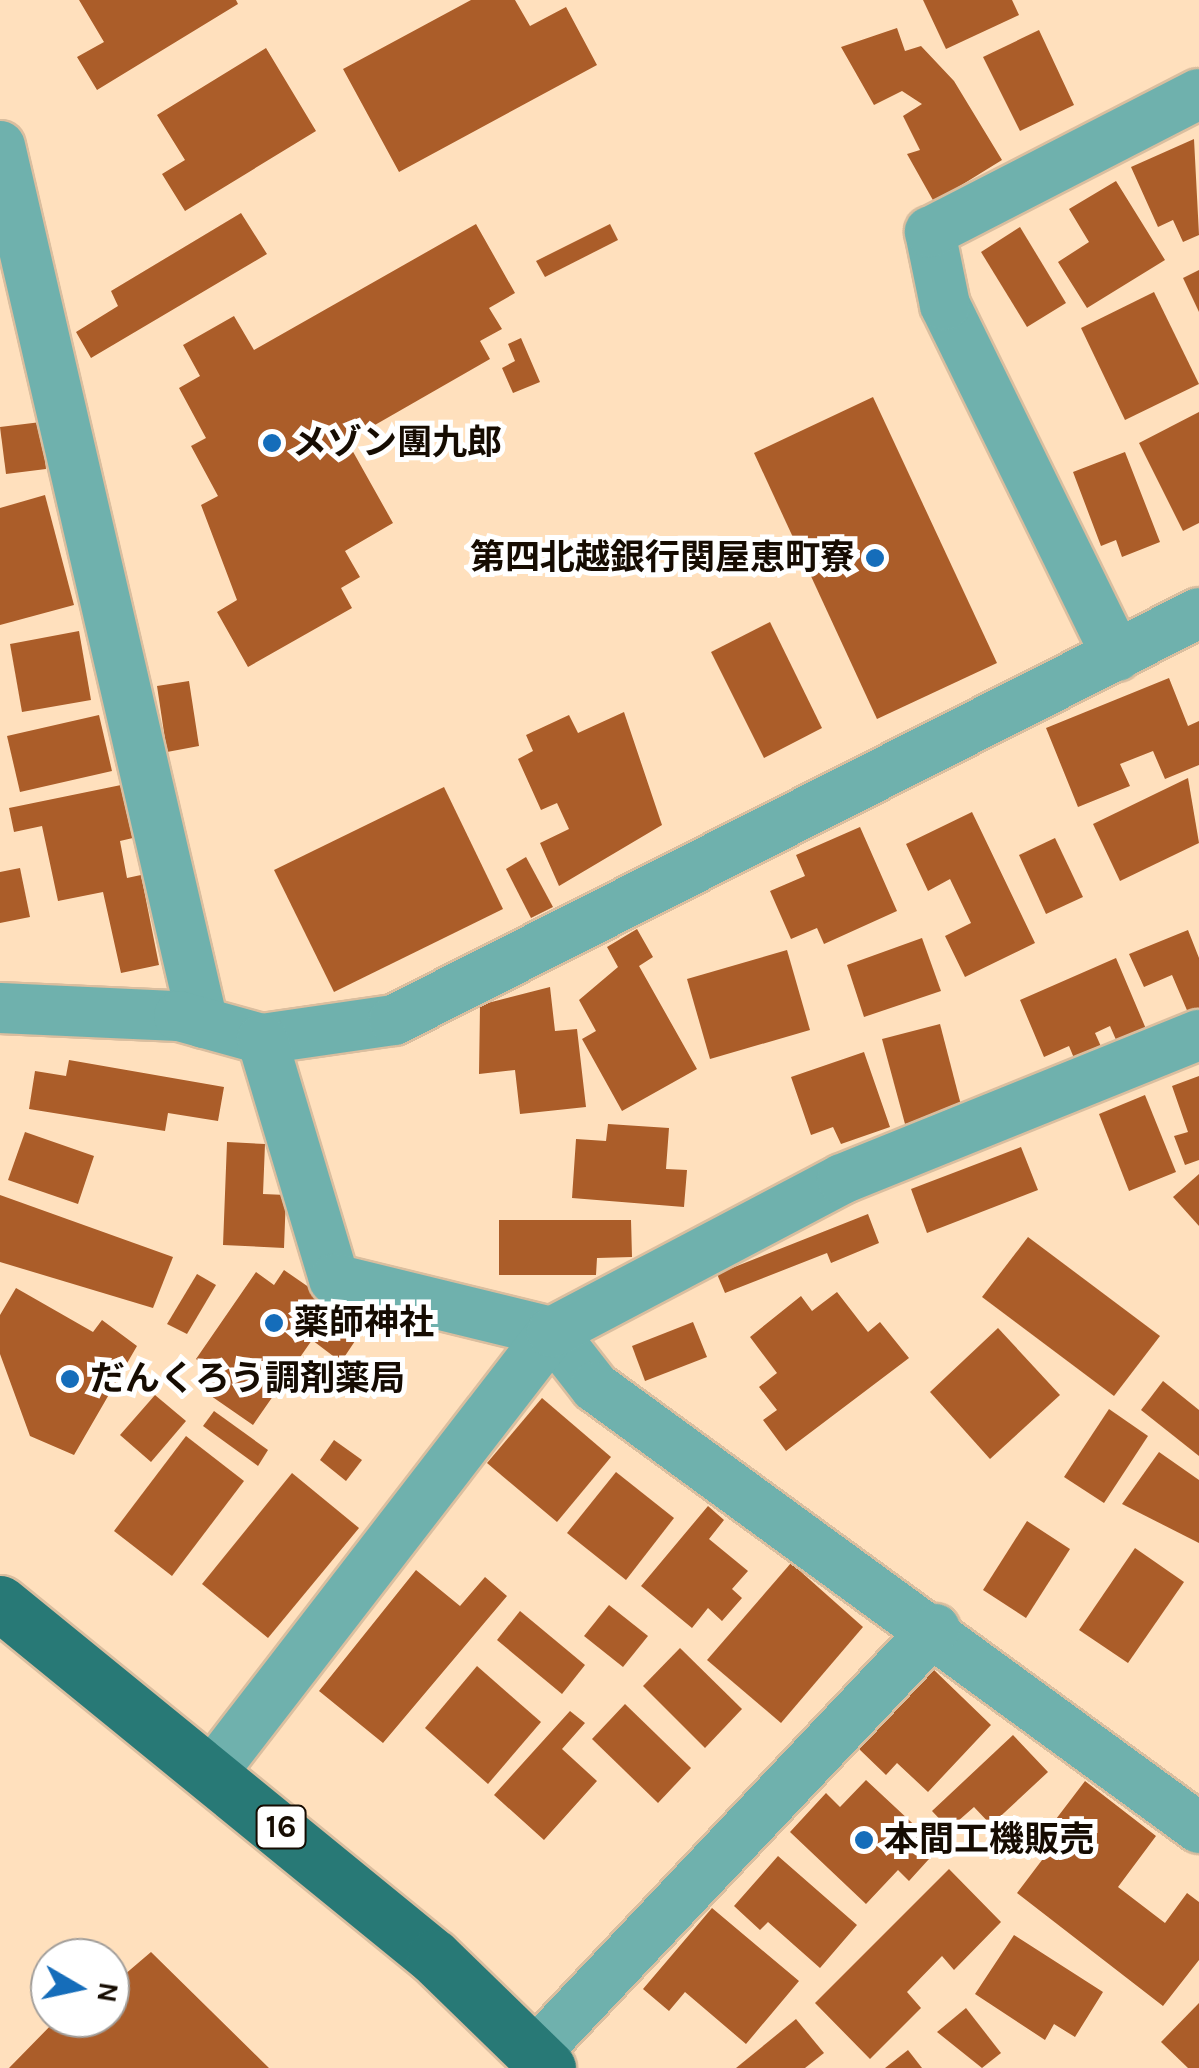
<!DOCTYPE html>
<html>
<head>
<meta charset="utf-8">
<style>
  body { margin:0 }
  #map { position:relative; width:1199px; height:2068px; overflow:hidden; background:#ffe0bd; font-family:Karla,"Noto Sans JP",sans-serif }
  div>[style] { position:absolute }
  .building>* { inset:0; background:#ab5d29 }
  .roads { filter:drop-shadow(2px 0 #dabe9f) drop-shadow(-2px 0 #dabe9f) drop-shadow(0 2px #dabe9f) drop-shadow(0 -2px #dabe9f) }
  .minor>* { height:50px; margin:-25px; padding:0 25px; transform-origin:25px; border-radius:25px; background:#6fb1ad }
  .primary>* { height:55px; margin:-27.5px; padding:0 27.5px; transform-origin:27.5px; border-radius:27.5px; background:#287976 }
  .dots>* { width:28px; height:28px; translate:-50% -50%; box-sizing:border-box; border:5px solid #fff; border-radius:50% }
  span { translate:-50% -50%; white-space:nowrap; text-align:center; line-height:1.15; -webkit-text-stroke:10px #fff; paint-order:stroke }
  .shield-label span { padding:2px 8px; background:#fff; border:2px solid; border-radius:8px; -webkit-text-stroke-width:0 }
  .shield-label { font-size:32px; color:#160c02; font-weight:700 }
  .poi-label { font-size:35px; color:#160c02; font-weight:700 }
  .left { translate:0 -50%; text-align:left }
  .right { translate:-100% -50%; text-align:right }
  .north { position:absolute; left:30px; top:1938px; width:100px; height:100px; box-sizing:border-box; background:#fff; border:2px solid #a29e9a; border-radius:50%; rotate:99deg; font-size:28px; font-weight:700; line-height:40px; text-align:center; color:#160c02 }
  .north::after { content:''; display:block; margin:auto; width:35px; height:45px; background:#156dba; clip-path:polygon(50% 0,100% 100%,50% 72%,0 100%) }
</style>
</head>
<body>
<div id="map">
  <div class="building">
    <i style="clip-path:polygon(79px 0,236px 0,238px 4px,97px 90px,77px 57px,104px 42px)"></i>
    <i style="clip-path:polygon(471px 0,515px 0,530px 26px,566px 7px,597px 65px,399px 172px,343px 69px)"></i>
    <i style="clip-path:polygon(923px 0,1012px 0,1019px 15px,946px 49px)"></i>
    <i style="clip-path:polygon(897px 28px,905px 51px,921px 46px,954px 81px,1002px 160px,934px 202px,907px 154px,920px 150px,903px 116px,922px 104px,902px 91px,874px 105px,841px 47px)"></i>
    <i style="clip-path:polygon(1039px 30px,1074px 105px,1020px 131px,983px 57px)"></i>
    <i style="clip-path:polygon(266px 48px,316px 131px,185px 211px,162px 174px,185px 160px,157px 115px)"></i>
    <i style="clip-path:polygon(1194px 139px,1199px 235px,1183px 242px,1173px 220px,1158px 227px,1131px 167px)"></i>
    <i style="clip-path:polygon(1116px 181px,1165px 260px,1087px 308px,1058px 262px,1089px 242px,1069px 209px)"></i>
    <i style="clip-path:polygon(241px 213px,267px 254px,91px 358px,76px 332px,118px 306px,111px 291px)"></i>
    <i style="clip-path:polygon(476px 224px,515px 293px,489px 308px,502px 329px,480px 341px,490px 359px,347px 441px,393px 523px,345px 551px,360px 577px,341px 588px,352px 608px,248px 667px,217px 612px,237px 600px,201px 505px,218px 496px,191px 446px,206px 438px,179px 388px,200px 376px,183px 345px,234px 316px,254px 350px)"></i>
    <i style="clip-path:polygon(610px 224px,618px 240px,545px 277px,536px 261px)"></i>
    <i style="clip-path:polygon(1020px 227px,1066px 303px,1027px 327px,981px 252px)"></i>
    <i style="clip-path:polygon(1199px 270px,1199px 312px,1183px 278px)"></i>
    <i style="clip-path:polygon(1154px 292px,1199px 384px,1125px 420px,1081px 328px)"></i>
    <i style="clip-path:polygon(521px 338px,540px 382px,513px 393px,502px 368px,515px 361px,508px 344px)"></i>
    <i style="clip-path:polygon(873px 397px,997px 663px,877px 719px,754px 453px)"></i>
    <i style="clip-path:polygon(1199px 412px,1199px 523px,1183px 531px,1139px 443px)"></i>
    <i style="clip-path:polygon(41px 422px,46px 469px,6px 474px,0 427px)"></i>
    <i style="clip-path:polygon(1125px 452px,1160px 542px,1122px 557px,1116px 540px,1101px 546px,1073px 472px)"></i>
    <i style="clip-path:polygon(45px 495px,74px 605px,0 625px,0 508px)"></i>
    <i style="clip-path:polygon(770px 622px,822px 728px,764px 758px,711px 652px)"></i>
    <i style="clip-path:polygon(79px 631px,91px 700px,22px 712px,10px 644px)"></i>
    <i style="clip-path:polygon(1169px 678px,1188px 726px,1199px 721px,1199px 765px,1165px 779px,1153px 751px,1120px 764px,1130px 786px,1078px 807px,1046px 728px)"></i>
    <i style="clip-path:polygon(189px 681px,199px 746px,167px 752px,157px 686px)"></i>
    <i style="clip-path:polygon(624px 712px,662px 825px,559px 886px,540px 843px,569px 829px,557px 803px,541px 810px,518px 759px,533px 751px,526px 735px,569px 715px,578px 733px)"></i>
    <i style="clip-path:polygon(99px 715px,112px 771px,20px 792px,7px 736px)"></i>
    <i style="clip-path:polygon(1188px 778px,1199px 843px,1120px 881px,1093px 824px)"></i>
    <i style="clip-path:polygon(126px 784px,137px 837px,120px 841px,127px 878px,141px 875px,159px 965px,121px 973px,103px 892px,58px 901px,42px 826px,14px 832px,9px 808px)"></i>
    <i style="clip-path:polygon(444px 787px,503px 909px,334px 992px,274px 870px)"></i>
    <i style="clip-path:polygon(972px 812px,1035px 943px,965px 977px,945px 936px,971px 923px,950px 879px,928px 891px,906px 844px)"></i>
    <i style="clip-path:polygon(860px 827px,897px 911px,824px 944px,817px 928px,791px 939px,770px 891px,805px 876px,796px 855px)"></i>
    <i style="clip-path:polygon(1055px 838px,1083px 897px,1046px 914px,1019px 855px)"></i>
    <i style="clip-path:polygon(526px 857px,553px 907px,531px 918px,506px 869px)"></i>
    <i style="clip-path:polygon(20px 868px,30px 917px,0 923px,0 872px)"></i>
    <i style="clip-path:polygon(637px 929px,653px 957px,639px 966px,697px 1069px,622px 1111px,582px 1039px,596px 1031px,579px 1000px,618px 967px,607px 947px)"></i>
    <i style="clip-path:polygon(1188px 930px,1199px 958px,1199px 1011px,1189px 1015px,1172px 975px,1144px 987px,1129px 954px)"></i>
    <i style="clip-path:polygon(922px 938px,941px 991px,864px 1017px,847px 965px)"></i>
    <i style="clip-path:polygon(787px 950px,810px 1030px,710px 1059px,687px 979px)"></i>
    <i style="clip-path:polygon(1116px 958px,1149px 1036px,1120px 1049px,1110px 1026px,1095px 1033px,1103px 1051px,1076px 1063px,1069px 1046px,1044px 1057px,1020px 1000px)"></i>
    <i style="clip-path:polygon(550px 987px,555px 1031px,577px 1029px,586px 1107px,520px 1114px,515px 1070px,479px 1074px,480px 1005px)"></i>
    <i style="clip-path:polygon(940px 1024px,962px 1109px,905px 1124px,882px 1039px)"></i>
    <i style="clip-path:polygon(864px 1052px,890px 1127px,841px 1144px,833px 1127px,811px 1135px,791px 1077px)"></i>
    <i style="clip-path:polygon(69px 1060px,224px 1087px,218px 1121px,168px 1113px,165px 1131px,29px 1109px,35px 1071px,66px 1076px)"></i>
    <i style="clip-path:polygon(1199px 1076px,1199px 1160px,1185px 1165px,1174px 1136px,1188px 1132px,1172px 1086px)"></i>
    <i style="clip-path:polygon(1145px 1095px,1176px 1172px,1129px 1191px,1099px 1114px)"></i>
    <i style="clip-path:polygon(608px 1124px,669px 1128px,666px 1169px,687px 1170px,684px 1207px,572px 1198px,576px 1139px,606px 1141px)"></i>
    <i style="clip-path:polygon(25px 1132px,94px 1156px,78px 1204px,8px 1180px)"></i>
    <i style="clip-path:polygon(227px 1142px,265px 1144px,263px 1194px,286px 1195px,284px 1248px,223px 1245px)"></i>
    <i style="clip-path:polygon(1021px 1147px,1038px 1190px,927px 1233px,911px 1189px)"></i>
    <i style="clip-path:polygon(1199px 1174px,1199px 1226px,1173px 1197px)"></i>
    <i style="clip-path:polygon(0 1195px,173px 1257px,153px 1308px,0 1262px)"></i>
    <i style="clip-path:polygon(868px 1214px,879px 1243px,831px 1263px,827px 1253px,725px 1293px,717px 1274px)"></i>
    <i style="clip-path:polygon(499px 1220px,631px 1220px,632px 1257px,597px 1258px,596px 1275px,499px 1275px)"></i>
    <i style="clip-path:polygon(1028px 1237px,1160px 1336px,1114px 1396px,982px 1297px)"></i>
    <i style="clip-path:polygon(284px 1270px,365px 1326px,341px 1362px,312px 1340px,253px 1425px,201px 1389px,214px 1372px,196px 1359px,256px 1272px,274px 1285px)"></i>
    <i style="clip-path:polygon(197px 1274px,216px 1285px,187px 1334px,167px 1324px)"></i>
    <i style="clip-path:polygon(16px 1288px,93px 1332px,102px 1320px,137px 1346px,74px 1455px,30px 1436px,0 1354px,0 1315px)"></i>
    <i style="clip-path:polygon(837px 1292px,868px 1332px,880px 1322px,909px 1358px,786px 1451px,763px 1420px,777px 1410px,759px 1387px,777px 1373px,750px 1337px,801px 1296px,812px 1311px)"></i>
    <i style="clip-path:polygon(693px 1322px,707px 1357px,645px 1381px,632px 1346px)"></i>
    <i style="clip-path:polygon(998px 1328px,1060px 1395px,990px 1459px,930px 1392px)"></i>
    <i style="clip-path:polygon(1163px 1381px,1199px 1410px,1199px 1456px,1141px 1410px)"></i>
    <i style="clip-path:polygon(155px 1395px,186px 1421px,151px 1462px,120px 1435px)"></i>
    <i style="clip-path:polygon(542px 1398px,611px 1457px,557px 1522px,487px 1463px)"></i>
    <i style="clip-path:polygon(1109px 1409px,1148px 1436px,1104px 1503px,1064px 1477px)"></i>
    <i style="clip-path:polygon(214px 1411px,268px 1450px,258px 1466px,203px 1426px)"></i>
    <i style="clip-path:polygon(186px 1436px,244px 1481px,172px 1576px,114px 1531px)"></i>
    <i style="clip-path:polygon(334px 1440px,362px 1460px,346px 1481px,320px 1460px)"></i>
    <i style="clip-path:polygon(1159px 1452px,1199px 1480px,1199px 1543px,1122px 1504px)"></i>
    <i style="clip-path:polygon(616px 1472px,674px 1518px,626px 1580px,567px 1533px)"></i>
    <i style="clip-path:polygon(292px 1473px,359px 1528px,268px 1638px,202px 1584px)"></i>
    <i style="clip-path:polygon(708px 1506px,724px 1520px,709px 1539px,748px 1571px,732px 1589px,742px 1598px,722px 1621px,708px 1608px,692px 1628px,641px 1586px)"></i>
    <i style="clip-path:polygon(1027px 1521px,1070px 1549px,1026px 1618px,983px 1590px)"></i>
    <i style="clip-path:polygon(1135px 1548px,1184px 1582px,1128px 1663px,1079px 1630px)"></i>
    <i style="clip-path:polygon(791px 1563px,863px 1627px,781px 1723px,707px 1660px)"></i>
    <i style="clip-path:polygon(416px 1570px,460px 1606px,485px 1577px,507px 1596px,383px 1743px,319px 1691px)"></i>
    <i style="clip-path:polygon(609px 1605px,648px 1636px,623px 1667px,584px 1636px)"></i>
    <i style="clip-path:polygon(520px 1611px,585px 1665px,562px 1694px,497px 1640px)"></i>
    <i style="clip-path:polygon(680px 1648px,742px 1709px,705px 1748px,643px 1686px)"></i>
    <i style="clip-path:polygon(477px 1666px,541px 1722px,488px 1784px,425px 1728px)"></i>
    <i style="clip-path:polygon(933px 1669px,991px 1725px,928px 1792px,897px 1763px,886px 1775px,858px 1748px)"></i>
    <i style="clip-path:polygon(625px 1704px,691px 1768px,658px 1803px,592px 1739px)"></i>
    <i style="clip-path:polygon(570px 1711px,585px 1723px,562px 1749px,597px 1781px,544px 1840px,494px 1795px)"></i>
    <i style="clip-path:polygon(1013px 1735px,1048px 1772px,991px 1825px,974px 1807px,949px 1829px,932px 1811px)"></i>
    <i style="clip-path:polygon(866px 1780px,939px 1848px,909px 1881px,898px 1870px,866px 1904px,790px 1832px,826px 1793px,840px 1807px)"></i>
    <i style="clip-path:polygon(1085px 1781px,1156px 1836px,1118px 1887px,1165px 1923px,1187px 1893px,1199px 1902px,1199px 1960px,1163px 2006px,1017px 1893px,1064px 1831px,1053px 1823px)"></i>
    <i style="clip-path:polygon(778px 1856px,857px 1925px,820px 1968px,768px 1922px,760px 1930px,734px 1906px)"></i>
    <i style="clip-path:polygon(949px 1869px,1001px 1922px,954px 1970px,942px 1956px,907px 1992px,921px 2008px,870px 2059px,815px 2003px)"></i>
    <i style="clip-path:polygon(712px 1908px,799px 1981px,746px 2044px,685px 1992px,669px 2011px,643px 1989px)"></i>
    <i style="clip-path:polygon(1014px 1935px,1103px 1992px,1075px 2037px,1054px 2024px,1045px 2040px,975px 1994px)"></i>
    <i style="clip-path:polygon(151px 1952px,269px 2068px,9px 2068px,58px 2018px,110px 2018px,110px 1987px)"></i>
    <i style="clip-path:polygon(1199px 2003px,1199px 2068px,1188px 2068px,1161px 2042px)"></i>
    <i style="clip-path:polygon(966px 2008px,1001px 2053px,982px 2068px,937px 2032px)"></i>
    <i style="clip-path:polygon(796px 2019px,824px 2053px,805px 2068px,736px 2068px)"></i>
    <i style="clip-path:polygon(908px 2050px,922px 2068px,885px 2068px)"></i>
  </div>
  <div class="roads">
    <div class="minor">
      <i style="left:0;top:146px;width:900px;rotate:76.97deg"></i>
      <i style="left:1117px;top:656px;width:391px;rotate:-116.1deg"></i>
      <i style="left:945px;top:305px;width:75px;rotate:-101.6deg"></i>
      <i style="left:930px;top:232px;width:302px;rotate:-27.2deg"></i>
      <i style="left:0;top:1008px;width:179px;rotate:2.6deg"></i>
      <i style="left:179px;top:1016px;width:86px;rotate:15.5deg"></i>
      <i style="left:262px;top:1039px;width:133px;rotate:-8.2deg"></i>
      <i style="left:394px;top:1020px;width:902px;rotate:-26.82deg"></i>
      <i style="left:262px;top:1039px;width:251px;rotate:73.3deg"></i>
      <i style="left:334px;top:1279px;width:224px;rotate:13.7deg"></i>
      <i style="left:552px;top:1332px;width:70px;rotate:52deg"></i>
      <i style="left:595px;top:1387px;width:748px;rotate:36.13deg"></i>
      <i style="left:214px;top:1770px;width:553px;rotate:-52.34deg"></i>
      <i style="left:552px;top:1332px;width:328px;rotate:-27.8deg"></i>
      <i style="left:842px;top:1179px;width:385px;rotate:-22deg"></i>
      <i style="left:535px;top:2053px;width:583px;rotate:-46.67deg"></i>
    </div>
    <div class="primary">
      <i style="left:0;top:1603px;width:560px;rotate:39.2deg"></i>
      <i style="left:434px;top:1957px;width:159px;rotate:44.2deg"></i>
    </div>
  </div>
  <div class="dots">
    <i style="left:272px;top:443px;background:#156dba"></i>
    <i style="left:875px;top:558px;background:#156dba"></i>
    <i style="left:274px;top:1323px;background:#156dba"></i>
    <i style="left:70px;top:1379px;background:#156dba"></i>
    <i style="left:864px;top:1840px;background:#156dba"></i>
  </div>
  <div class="shield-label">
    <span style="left:281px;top:1827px">16</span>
  </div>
  <div class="poi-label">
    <span class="left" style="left:292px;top:443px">メゾン團九郎</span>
    <span class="right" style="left:855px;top:558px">第四北越銀行関屋恵町寮</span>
    <span class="left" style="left:294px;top:1323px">薬師神社</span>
    <span class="left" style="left:90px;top:1379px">だんくろう調剤薬局</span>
    <span class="left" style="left:884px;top:1840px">本間工機販売</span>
  </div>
  <div class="north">N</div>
</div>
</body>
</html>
